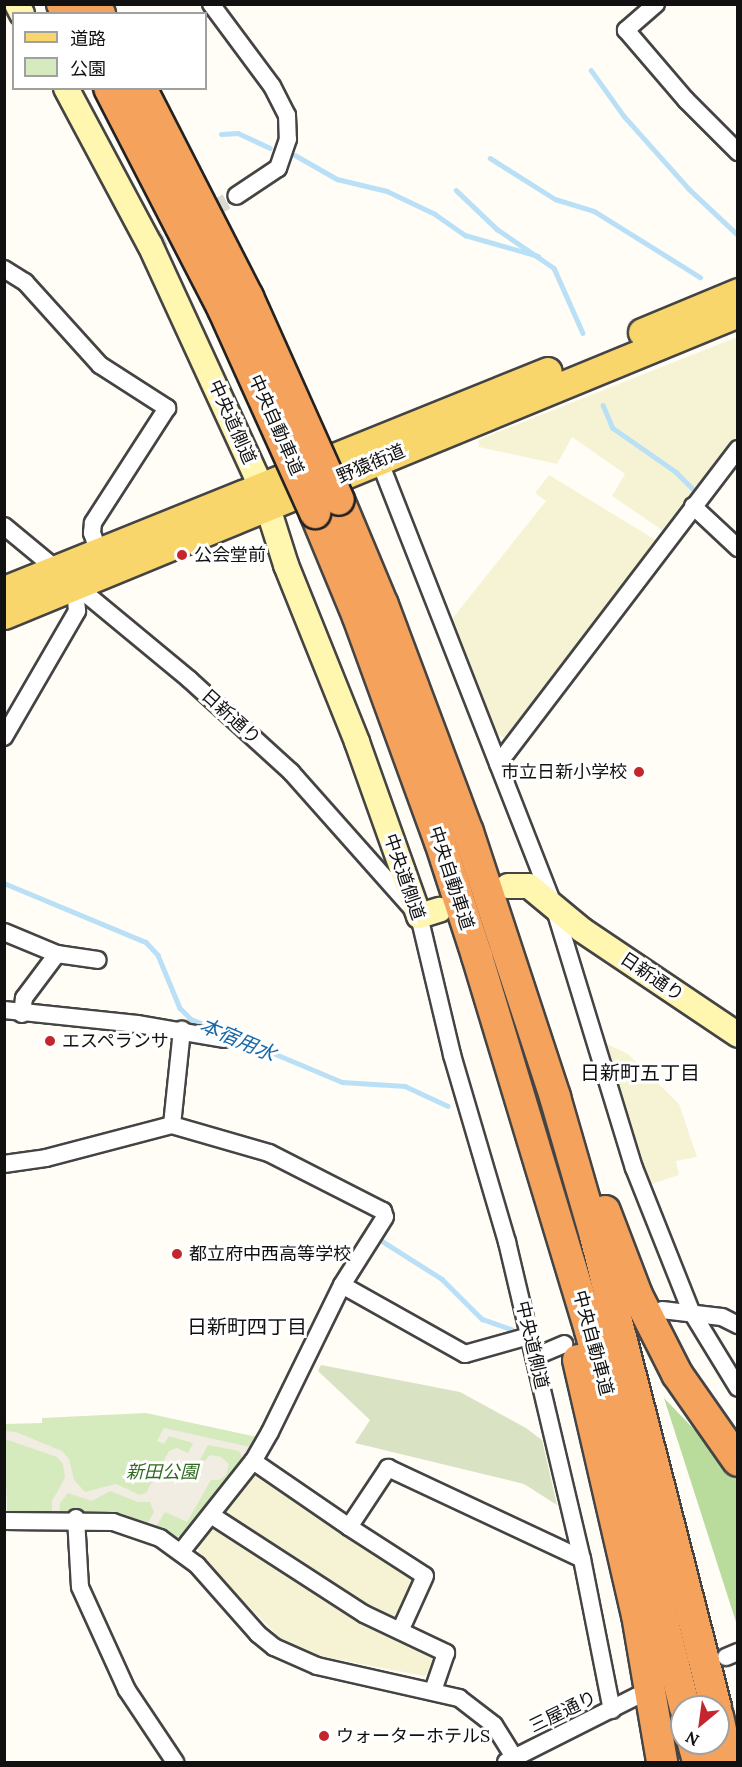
<!DOCTYPE html>
<html>
<head>
<meta charset="utf-8">
<style>
  body { margin:0 }
  #map { position:relative; width:742px; height:1767px; overflow:hidden; background:#fffdf5; font-family:Lora,"Noto Sans JP",serif }
  div>[style] { position:absolute }
  .farmland>* { inset:0; background:#f6f3d4 }
  .green>* { inset:0; background:#d5ebbd }
  .forest>* { inset:0; background:#b9dc9c }
  .cemetery>* { inset:0; background:#d9e3c4 }
  .plaza>* { inset:0; background:#f1ede2 }
  .stream>* { height:4.5px; margin:-2.25px; padding:0 2.25px; transform-origin:2.25px; border-radius:2.25px; background:#b9e0f7 }
  .street-tunnel>* { height:16px; margin-top:-8px; transform-origin:0; background:repeating-linear-gradient(90deg,#dbdad3 0 16px,transparent 0 24px) }
  .roads { filter:drop-shadow(2px 0 #444) drop-shadow(-2px 0 #444) drop-shadow(0 2px #444) drop-shadow(0 -2px #444) }
  .street>* { height:16px; margin:-8px; padding:0 8px; transform-origin:8px; border-radius:8px; background:#fff }
  .secondary>* { height:24px; margin:-12px; padding:0 12px; transform-origin:12px; border-radius:12px; background:#fff6b0 }
  .primary>* { height:27px; margin:-13.5px; padding:0 13.5px; transform-origin:13.5px; border-radius:13.5px; background:#f9d66b }
  .highway>* { height:30px; margin:-15px; padding:0 15px; transform-origin:15px; border-radius:15px; background:#f5a25d }
  .bridges { filter:drop-shadow(2px 0 #222) drop-shadow(-2px 0 #222) drop-shadow(0 2px #222) drop-shadow(0 -2px #222) }
  .highway-bridge>* { height:30px; margin:-15px; padding:0 15px; transform-origin:15px; border-radius:15px; background:#f5a25d }
  .dots>* { width:16px; height:16px; translate:-50% -50%; box-sizing:border-box; border:3px solid #fff; border-radius:50% }
  span { translate:-50% -50%; white-space:nowrap; text-align:center; line-height:1.15; -webkit-text-stroke:6px #fff; paint-order:stroke }
  .street-label { font-size:18px; color:#111 }
  .poi-label { font-size:18px; color:#111 }
  .left { translate:0 -50%; text-align:left }
  .right { translate:-100% -50%; text-align:right }
  .park-label { font-size:18px; color:#2f6b1f; font-style:italic }
  .water-label { font-size:20px; color:#1768a6; font-style:italic }
  .neighbourhood-label { font-size:20px; color:#111 }
  .frame { position:absolute; inset:0; border:6px solid #111; pointer-events:none }
  .legend { position:absolute; left:12px; top:12px; width:195px; height:78px; box-sizing:border-box; background:#fff; border:2px solid #a0a0a0; margin:0; padding:8px 10px; list-style:none; font-size:18px; color:#111 }
  .legend li { display:flex; align-items:center; gap:12px; height:30px }
  .legend b { width:30px; border:2px solid #a0a0a0 }
  .north { position:absolute; left:670px; top:1695px; width:60px; height:60px; box-sizing:border-box; background:#fff; border:2px solid #a0a0a0; border-radius:50%; rotate:209deg; font-size:16px; font-weight:700; line-height:24px; text-align:center; color:#111 }
  .north::after { content:''; display:block; margin:auto; width:21px; height:27px; background:#c4262e; clip-path:polygon(50% 0,100% 100%,50% 72%,0 100%) }
</style>
</head>
<body>
<div id="map">
  <div class="farmland">
    <i style="clip-path:polygon(737px 337px,737px 437px,665px 532px,612px 496px,625px 474px,572px 437px,557px 464px,479px 447px,478px 440px)"></i>
    <i style="clip-path:polygon(549px 475px,659px 542px,509px 740px,497px 734px,452px 619px,546px 501px,535px 493px)"></i>
    <i style="clip-path:polygon(601px 1032px,607px 1044px,628px 1054px,679px 1104px,697px 1157px,676px 1161px,679px 1175px,645px 1186px)"></i>
    <i style="clip-path:polygon(257px 1474px,410px 1573px,414px 1587px,398px 1619px,390px 1620px,366px 1609px,227px 1519px,224px 1510px,250px 1475px)"></i>
    <i style="clip-path:polygon(218px 1526px,435px 1655px,437px 1661px,433px 1673px,424px 1676px,320px 1656px,282px 1640px,198px 1555px,199px 1544px,212px 1527px)"></i>
  </div>
  <div class="green">
    <i style="clip-path:polygon(146px 1413px,262px 1438px,188px 1533px,174px 1538px,129px 1519px,16px 1519px,7px 1511px,4px 1424px,42px 1423px,42px 1418px)"></i>
  </div>
  <div class="forest">
    <i style="clip-path:polygon(664px 1398px,737px 1474px,736px 1622px)"></i>
  </div>
  <div class="cemetery">
    <i style="clip-path:polygon(321px 1365px,460px 1392px,526px 1428px,542px 1440px,557px 1505px,524px 1484px,355px 1443px,370px 1420px,318px 1371px)"></i>
  </div>
  <div class="plaza">
    <i style="clip-path:polygon(164px 1428px,255px 1448px,244px 1462px,239px 1451px,208px 1445px,200px 1460px,204px 1462px,210px 1455px,221px 1457px,229px 1464px,226px 1475px,219px 1480px,211px 1480px,187px 1522px,165px 1512px,155px 1528px,147px 1524px,154px 1512px,150px 1502px,138px 1502px,110px 1491px,92px 1501px,68px 1493px,60px 1503px,59px 1514px,52px 1514px,52px 1501px,65px 1478px,63px 1464px,57px 1457px,5px 1439px,4px 1431px,16px 1432px,62px 1451px,69px 1459px,74px 1480px,85px 1492px,116px 1484px,140px 1495px,146px 1493px,169px 1451px,177px 1448px,188px 1453px,193px 1443px,169px 1436px,164px 1444px,157px 1441px)"></i>
  </div>
  <div class="stream">
    <i style="left:591px;top:70px;width:57px;rotate:54.3deg"></i>
    <i style="left:624px;top:116px;width:98px;rotate:48.3deg"></i>
    <i style="left:689px;top:189px;width:67px;rotate:43.2deg"></i>
    <i style="left:221px;top:134px;width:17px;rotate:-3deg"></i>
    <i style="left:238px;top:133px;width:35px;rotate:25deg"></i>
    <i style="left:295px;top:155px;width:48px;rotate:29.7deg"></i>
    <i style="left:337px;top:179px;width:51px;rotate:13.5deg"></i>
    <i style="left:387px;top:191px;width:53px;rotate:25.6deg"></i>
    <i style="left:435px;top:214px;width:37px;rotate:35deg"></i>
    <i style="left:465px;top:235px;width:76px;rotate:16deg"></i>
    <i style="left:490px;top:158px;width:77px;rotate:32.2deg"></i>
    <i style="left:555px;top:199px;width:41px;rotate:17.1deg"></i>
    <i style="left:594px;top:211px;width:125px;rotate:31.9deg"></i>
    <i style="left:456px;top:190px;width:57px;rotate:43.6deg"></i>
    <i style="left:497px;top:229px;width:69px;rotate:34.4deg"></i>
    <i style="left:554px;top:268px;width:71px;rotate:66deg"></i>
    <i style="left:603px;top:405px;width:25px;rotate:67deg"></i>
    <i style="left:613px;top:428px;width:77px;rotate:34.9deg"></i>
    <i style="left:676px;top:472px;width:23px;rotate:45deg"></i>
    <i style="left:4px;top:883px;width:154px;rotate:22.6deg"></i>
    <i style="left:146px;top:942px;width:18px;rotate:47deg"></i>
    <i style="left:158px;top:955px;width:57px;rotate:67.5deg"></i>
    <i style="left:180px;top:1008px;width:16px;rotate:45deg"></i>
    <i style="left:191px;top:1019px;width:31px;rotate:22deg"></i>
    <i style="left:228px;top:1034px;width:124px;rotate:22.8deg"></i>
    <i style="left:342px;top:1082px;width:63px;rotate:3.6deg"></i>
    <i style="left:405px;top:1086px;width:47px;rotate:24.9deg"></i>
    <i style="left:382px;top:1241px;width:71px;rotate:32.3deg"></i>
    <i style="left:442px;top:1279px;width:57px;rotate:45deg"></i>
    <i style="left:482px;top:1319px;width:31px;rotate:19deg"></i>
  </div>
  <div class="street-tunnel">
    <i style="left:150px;top:245px;width:99px;rotate:-29.7deg"></i>
  </div>
  <div class="roads">
    <div class="street">
      <i style="left:211px;top:4px;width:102px;rotate:53.4deg"></i>
      <i style="left:272px;top:86px;width:33px;rotate:63deg"></i>
      <i style="left:287px;top:115px;width:24px;rotate:88deg"></i>
      <i style="left:288px;top:139px;width:31px;rotate:109deg"></i>
      <i style="left:278px;top:168px;width:50px;rotate:146.3deg"></i>
      <i style="left:656px;top:4px;width:40px;rotate:139deg"></i>
      <i style="left:626px;top:30px;width:92px;rotate:49.4deg"></i>
      <i style="left:686px;top:100px;width:74px;rotate:45deg"></i>
      <i style="left:4px;top:269px;width:25px;rotate:32deg"></i>
      <i style="left:25px;top:282px;width:112px;rotate:47.9deg"></i>
      <i style="left:100px;top:365px;width:80px;rotate:32.7deg"></i>
      <i style="left:167px;top:408px;width:137px;rotate:122.8deg"></i>
      <i style="left:93px;top:523px;width:10px;rotate:96deg"></i>
      <i style="left:92px;top:533px;width:20px;rotate:70deg"></i>
      <i style="left:379px;top:460px;width:483px;rotate:68.6deg"></i>
      <i style="left:555px;top:910px;width:270px;rotate:73deg"></i>
      <i style="left:634px;top:1168px;width:154px;rotate:68.3deg"></i>
      <i style="left:691px;top:1311px;width:90px;rotate:58.6deg"></i>
      <i style="left:693px;top:506px;width:62px;rotate:43deg"></i>
      <i style="left:4px;top:526px;width:241px;rotate:39.6deg"></i>
      <i style="left:190px;top:680px;width:137px;rotate:42.3deg"></i>
      <i style="left:291px;top:772px;width:193px;rotate:48.4deg"></i>
      <i style="left:419px;top:916px;width:143px;rotate:76.6deg"></i>
      <i style="left:452px;top:1055px;width:195px;rotate:73.6deg"></i>
      <i style="left:507px;top:1242px;width:326px;rotate:76.7deg"></i>
      <i style="left:582px;top:1559px;width:154px;rotate:78.8deg"></i>
      <i style="left:4px;top:737px;width:146px;rotate:-59.9deg"></i>
      <i style="left:77px;top:611px;width:24px;rotate:-95deg"></i>
      <i style="left:498px;top:764px;width:396px;rotate:-52.7deg"></i>
      <i style="left:4px;top:932px;width:57px;rotate:22.5deg"></i>
      <i style="left:57px;top:954px;width:41px;rotate:8.3deg"></i>
      <i style="left:4px;top:1010px;width:134px;rotate:6deg"></i>
      <i style="left:137px;top:1024px;width:88px;rotate:9.8deg"></i>
      <i style="left:22px;top:1014px;width:16px;rotate:-83deg"></i>
      <i style="left:24px;top:998px;width:55px;rotate:-53.1deg"></i>
      <i style="left:172px;top:1125px;width:96px;rotate:-84deg"></i>
      <i style="left:4px;top:1164px;width:42px;rotate:-8.1deg"></i>
      <i style="left:46px;top:1158px;width:130px;rotate:-14.7deg"></i>
      <i style="left:172px;top:1125px;width:101px;rotate:16.1deg"></i>
      <i style="left:269px;top:1153px;width:128px;rotate:27deg"></i>
      <i style="left:383px;top:1211px;width:6px;rotate:72deg"></i>
      <i style="left:385px;top:1217px;width:80px;rotate:122.3deg"></i>
      <i style="left:342px;top:1285px;width:164px;rotate:116.1deg"></i>
      <i style="left:270px;top:1432px;width:34px;rotate:120deg"></i>
      <i style="left:253px;top:1461px;width:116px;rotate:128.4deg"></i>
      <i style="left:342px;top:1285px;width:141px;rotate:29.3deg"></i>
      <i style="left:465px;top:1354px;width:66px;rotate:-15.7deg"></i>
      <i style="left:662px;top:1310px;width:60px;rotate:6.7deg"></i>
      <i style="left:722px;top:1317px;width:18px;rotate:27deg"></i>
      <i style="left:534px;top:1357px;width:33px;rotate:-23deg"></i>
      <i style="left:253px;top:1461px;width:116px;rotate:34.5deg"></i>
      <i style="left:349px;top:1527px;width:71px;rotate:-56.5deg"></i>
      <i style="left:388px;top:1468px;width:214px;rotate:25.1deg"></i>
      <i style="left:211px;top:1515px;width:182px;rotate:32.9deg"></i>
      <i style="left:364px;top:1614px;width:91px;rotate:25.4deg"></i>
      <i style="left:446px;top:1653px;width:39px;rotate:109deg"></i>
      <i style="left:76px;top:1518px;width:69px;rotate:86.7deg"></i>
      <i style="left:80px;top:1587px;width:113px;rotate:65.5deg"></i>
      <i style="left:127px;top:1690px;width:87px;rotate:56.3deg"></i>
      <i style="left:4px;top:1521px;width:109px;rotate:0.5deg"></i>
      <i style="left:113px;top:1522px;width:50px;rotate:18.8deg"></i>
      <i style="left:160px;top:1538px;width:46px;rotate:36.1deg"></i>
      <i style="left:197px;top:1565px;width:92px;rotate:48.5deg"></i>
      <i style="left:258px;top:1634px;width:21px;rotate:39deg"></i>
      <i style="left:274px;top:1647px;width:47px;rotate:23.8deg"></i>
      <i style="left:317px;top:1666px;width:146px;rotate:12.7deg"></i>
      <i style="left:459px;top:1698px;width:44px;rotate:37.6deg"></i>
      <i style="left:494px;top:1725px;width:39px;rotate:58deg"></i>
      <i style="left:349px;top:1527px;width:90px;rotate:32.8deg"></i>
      <i style="left:425px;top:1576px;width:60px;rotate:114.4deg"></i>
      <i style="left:726px;top:1657px;width:13px;rotate:-23deg"></i>
      <i style="left:506px;top:1762px;width:147px;rotate:-26.7deg"></i>
    </div>
    <div class="secondary">
      <i style="left:17px;top:4px;width:11px;rotate:63deg"></i>
      <i style="left:66px;top:88px;width:178px;rotate:61.9deg"></i>
      <i style="left:150px;top:245px;width:265px;rotate:65.3deg"></i>
      <i style="left:261px;top:486px;width:83px;rotate:72.4deg"></i>
      <i style="left:286px;top:565px;width:191px;rotate:68.1deg"></i>
      <i style="left:357px;top:742px;width:185px;rotate:70.4deg"></i>
      <i style="left:419px;top:916px;width:21px;rotate:-17deg"></i>
      <i style="left:508px;top:886px;width:21px"></i>
      <i style="left:529px;top:886px;width:69px;rotate:39.7deg"></i>
      <i style="left:582px;top:930px;width:188px;rotate:33.9deg"></i>
    </div>
    <div class="primary">
      <i style="left:642px;top:332px;width:104px;rotate:-22.6deg"></i>
      <i style="left:4px;top:590px;width:586px;rotate:-21.93deg"></i>
      <i style="left:4px;top:615px;width:794px;rotate:-22.36deg"></i>
    </div>
    <div class="highway">
      <i style="left:62px;top:4px;width:11px;rotate:63deg"></i>
      <i style="left:94px;top:4px;width:12px;rotate:59deg"></i>
      <i style="left:339px;top:500px;width:114px;rotate:67.3deg"></i>
      <i style="left:383px;top:605px;width:242px;rotate:69.5deg"></i>
      <i style="left:468px;top:832px;width:279px;rotate:71.8deg"></i>
      <i style="left:555px;top:1097px;width:145px;rotate:73.9deg"></i>
      <i style="left:595px;top:1236px;width:486px;rotate:75.6deg"></i>
      <i style="left:315px;top:513px;width:113px;rotate:67.5deg"></i>
      <i style="left:358px;top:617px;width:239px;rotate:70deg"></i>
      <i style="left:440px;top:842px;width:120px;rotate:72deg"></i>
      <i style="left:477px;top:956px;width:391px;rotate:73.2deg"></i>
      <i style="left:590px;top:1330px;width:389px;rotate:75.9deg"></i>
      <i style="left:605px;top:1211px;width:90px;rotate:69.1deg"></i>
      <i style="left:637px;top:1295px;width:89px;rotate:63.1deg"></i>
      <i style="left:677px;top:1374px;width:106px;rotate:55deg"></i>
      <i style="left:578px;top:1360px;width:262px;rotate:77deg"></i>
      <i style="left:637px;top:1615px;width:149px;rotate:80.3deg"></i>
      <i style="left:718px;top:1716px;width:47px;rotate:77.7deg"></i>
      <i style="left:693px;top:1743px;width:20px;rotate:75deg"></i>
    </div>
  </div>
  <div class="bridges">
    <div class="highway-bridge">
      <i style="left:109px;top:88px;width:249px;rotate:62.7deg"></i>
      <i style="left:223px;top:309px;width:224px;rotate:65.7deg"></i>
      <i style="left:141px;top:88px;width:235px;rotate:62.9deg"></i>
      <i style="left:248px;top:297px;width:222px;rotate:65.9deg"></i>
    </div>
  </div>
  <div class="dots">
    <i style="left:182px;top:555px;background:#c4262e"></i>
    <i style="left:639px;top:772px;background:#c4262e"></i>
    <i style="left:50px;top:1041px;background:#c4262e"></i>
    <i style="left:177px;top:1254px;background:#c4262e"></i>
    <i style="left:324px;top:1736px;background:#c4262e"></i>
  </div>
  <div class="street-label">
    <span style="left:232px;top:422px;rotate:66deg">中央道側道</span>
    <span style="left:276px;top:425px;rotate:66deg">中央自動車道</span>
    <span style="left:371px;top:464px;rotate:-23deg">野猿街道</span>
    <span style="left:231px;top:717px;rotate:42deg">日新通り</span>
    <span style="left:404px;top:877px;rotate:71deg">中央道側道</span>
    <span style="left:451px;top:878px;rotate:72deg">中央自動車道</span>
    <span style="left:652px;top:977px;rotate:34deg">日新通り</span>
    <span style="left:593px;top:1343px;rotate:75deg">中央自動車道</span>
    <span style="left:532px;top:1345px;rotate:77deg">中央道側道</span>
    <span style="left:563px;top:1712px;rotate:-26deg">三屋通り</span>
  </div>
  <div class="poi-label">
    <span class="left" style="left:194px;top:555px">公会堂前</span>
    <span class="right" style="left:627px;top:772px">市立日新小学校</span>
    <span class="left" style="left:62px;top:1041px">エスペランサ</span>
    <span class="left" style="left:189px;top:1254px">都立府中西高等学校</span>
    <span class="left" style="left:336px;top:1736px">ウォーターホテルS</span>
  </div>
  <div class="park-label">
    <span style="left:162px;top:1472px">新田公園</span>
  </div>
  <div class="water-label">
    <span style="left:238px;top:1039px;rotate:23deg">本宿用水</span>
  </div>
  <div class="neighbourhood-label">
    <span style="left:640px;top:1072px">日新町五丁目</span>
    <span style="left:247px;top:1326px">日新町四丁目</span>
  </div>
  <div class="frame"></div>
  <ul class="legend">
  <li><b style="height:8px;background:#f9d66b"></b>道路</li>
  <li><b style="height:16px;background:#d5ebbd"></b>公園</li>
  </ul>
  <div class="north">N</div>
</div>
</body>
</html>
